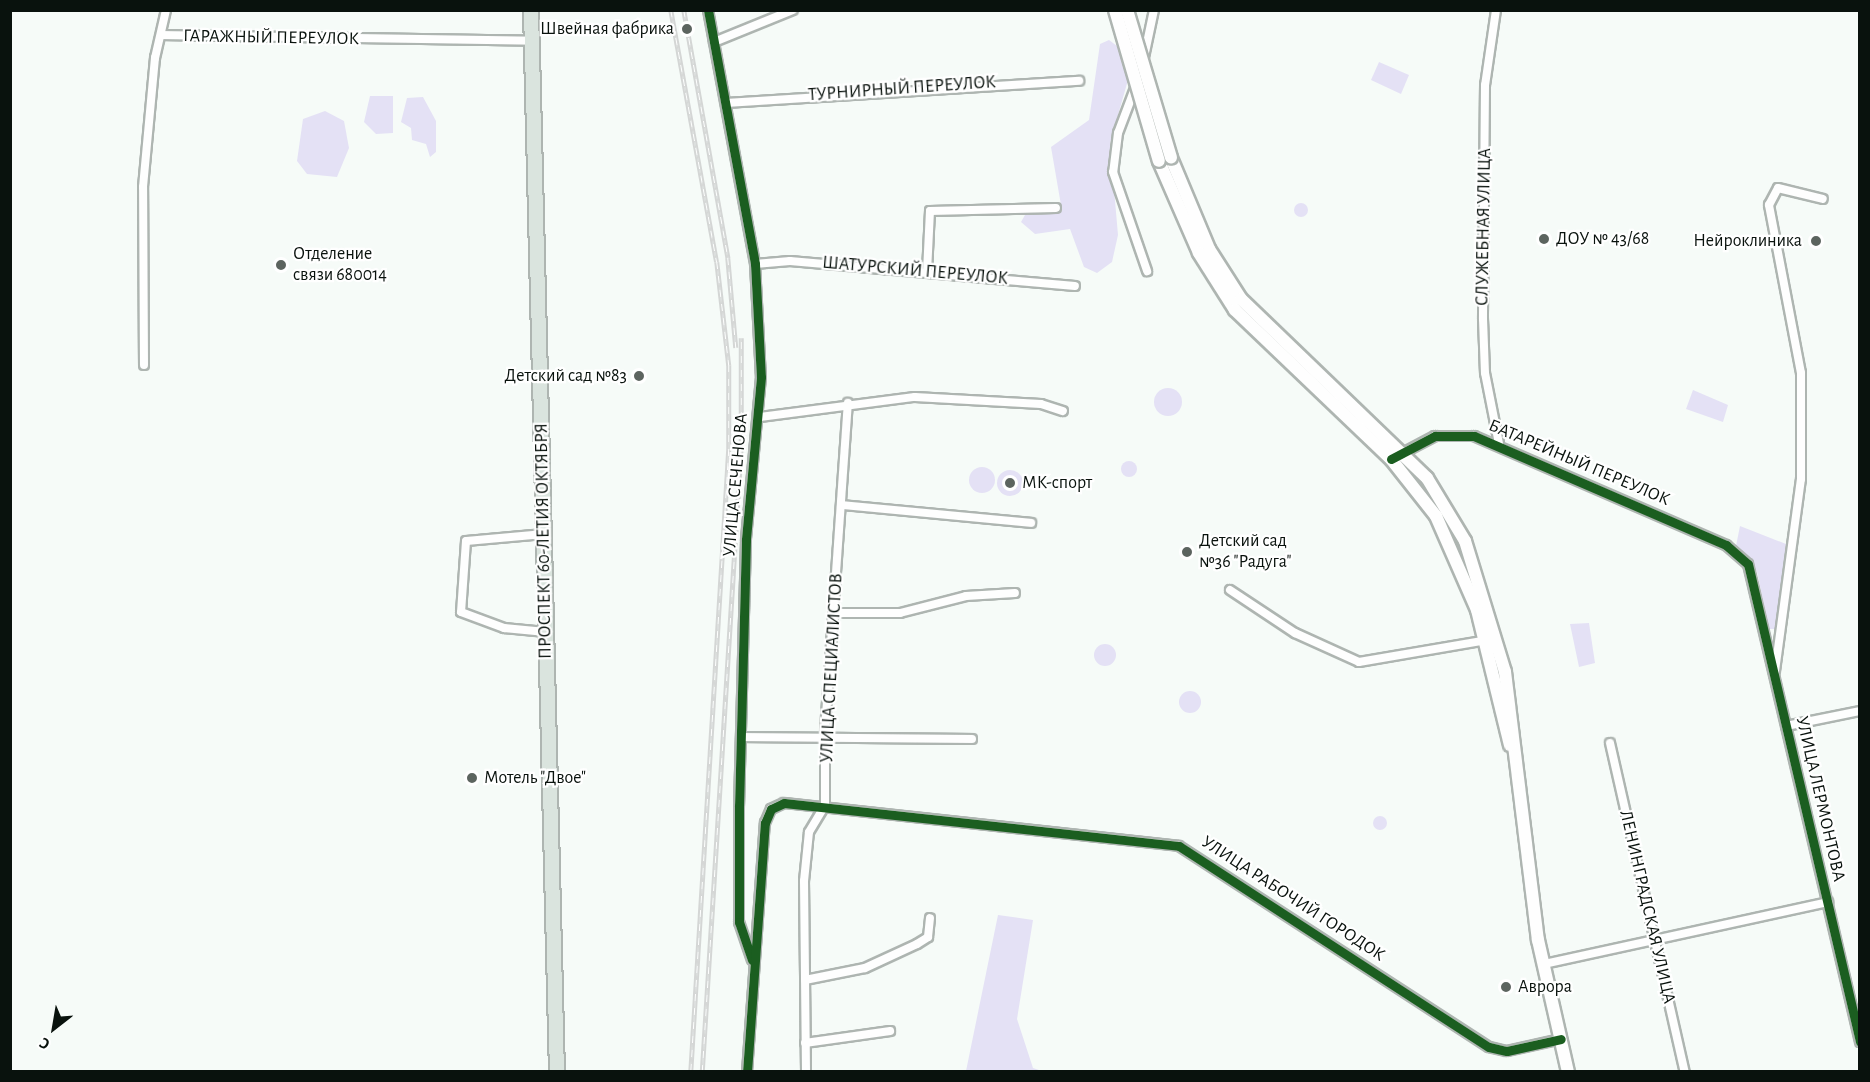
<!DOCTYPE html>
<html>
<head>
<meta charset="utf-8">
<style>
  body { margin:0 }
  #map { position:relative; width:1870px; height:1082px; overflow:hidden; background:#f6fbf8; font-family:"Alegreya Sans",sans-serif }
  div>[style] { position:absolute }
  .green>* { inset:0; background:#e4e1f5 }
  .round { border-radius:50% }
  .roads { filter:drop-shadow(2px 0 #aeb5b1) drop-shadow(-2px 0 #aeb5b1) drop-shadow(0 2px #aeb5b1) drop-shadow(0 -2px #aeb5b1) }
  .minor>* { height:8px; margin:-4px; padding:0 4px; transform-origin:4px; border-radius:4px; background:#fefefe }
  .secondary>* { height:12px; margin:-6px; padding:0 6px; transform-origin:6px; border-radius:6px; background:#fefefe }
  .trunk>* { height:14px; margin:-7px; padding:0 7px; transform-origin:7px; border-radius:7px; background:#dae4de }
  .rail>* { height:4.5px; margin-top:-2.25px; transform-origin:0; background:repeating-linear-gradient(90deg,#fff 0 7px,#d4d6d5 0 14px); box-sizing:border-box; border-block:2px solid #d4d6d5 }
  .bridges { filter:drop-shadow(2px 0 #aeb5b1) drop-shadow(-2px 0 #aeb5b1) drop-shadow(0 2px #aeb5b1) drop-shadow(0 -2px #aeb5b1) }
  .secondary-bridge>* { height:12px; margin:-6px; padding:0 6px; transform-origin:6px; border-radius:6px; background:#fefefe }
  .cycleway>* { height:9px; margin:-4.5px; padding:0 4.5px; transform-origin:4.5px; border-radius:4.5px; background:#1b5e20 }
  .dots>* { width:16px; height:16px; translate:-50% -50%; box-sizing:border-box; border:3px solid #fff; border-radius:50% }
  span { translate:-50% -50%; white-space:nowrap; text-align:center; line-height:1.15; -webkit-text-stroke:4.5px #fff; paint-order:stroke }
  .poi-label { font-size:18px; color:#09120d }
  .right { translate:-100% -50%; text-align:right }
  .left { translate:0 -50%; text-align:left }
  .street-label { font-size:18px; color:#09120d }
  .frame { position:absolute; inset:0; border:12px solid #09120d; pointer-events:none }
  .north { position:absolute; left:24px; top:998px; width:60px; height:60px; -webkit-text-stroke:4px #fff; paint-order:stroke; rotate:211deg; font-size:16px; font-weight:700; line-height:24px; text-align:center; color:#09120d }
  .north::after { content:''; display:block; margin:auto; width:21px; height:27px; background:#09120d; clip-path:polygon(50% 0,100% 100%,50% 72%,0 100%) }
</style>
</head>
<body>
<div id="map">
  <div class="green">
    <i style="clip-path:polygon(1109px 40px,1117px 46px,1128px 80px,1110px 143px,1118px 235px,1112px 262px,1097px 273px,1084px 267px,1070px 229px,1035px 234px,1021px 222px,1025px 215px,1062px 211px,1051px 147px,1089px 120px,1100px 44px)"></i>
    <i style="clip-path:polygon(1379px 62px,1409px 75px,1401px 94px,1371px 80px)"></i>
    <i style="clip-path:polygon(370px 96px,393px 96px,393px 133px,376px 134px,364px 122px)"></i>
    <i style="clip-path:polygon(423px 97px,436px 121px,436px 152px,430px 157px,426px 144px,412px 140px,411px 128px,401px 122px,407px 98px)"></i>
    <i style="clip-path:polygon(325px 111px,344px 121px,349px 148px,337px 177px,307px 174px,297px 161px,303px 119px)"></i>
    <i class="round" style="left:1294px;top:203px;width:14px;height:14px"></i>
    <i class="round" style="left:1154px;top:388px;width:28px;height:28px"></i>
    <i style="clip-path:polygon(1693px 390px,1728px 405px,1723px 422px,1686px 409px)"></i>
    <i class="round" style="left:1121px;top:461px;width:16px;height:16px"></i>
    <i class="round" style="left:969px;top:467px;width:26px;height:26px"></i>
    <i class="round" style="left:997px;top:470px;width:26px;height:26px"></i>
    <i style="clip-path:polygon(1740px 526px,1786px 544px,1776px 629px,1769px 629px,1757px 572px,1736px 546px)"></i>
    <i style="clip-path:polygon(1589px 623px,1595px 663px,1579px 667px,1570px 624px)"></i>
    <i class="round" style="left:1094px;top:644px;width:22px;height:22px"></i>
    <i class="round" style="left:1179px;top:691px;width:22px;height:22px"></i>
    <i class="round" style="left:1373px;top:816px;width:14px;height:14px"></i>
    <i style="clip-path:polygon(998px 915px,1033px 920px,1017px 1019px,1033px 1068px,1042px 1071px,966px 1071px)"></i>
  </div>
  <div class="roads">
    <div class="minor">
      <i style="left:708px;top:10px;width:258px;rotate:79.5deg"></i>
      <i style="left:755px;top:264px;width:113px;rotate:87deg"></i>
      <i style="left:761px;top:377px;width:164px;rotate:95.3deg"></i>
      <i style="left:746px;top:540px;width:266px;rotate:91.5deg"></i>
      <i style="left:739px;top:806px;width:116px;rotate:90deg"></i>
      <i style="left:739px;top:922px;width:40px;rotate:71.1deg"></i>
      <i style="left:1496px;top:10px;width:76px;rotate:98.3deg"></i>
      <i style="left:1485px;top:85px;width:234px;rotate:90.5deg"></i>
      <i style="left:1483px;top:319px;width:54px;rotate:87.9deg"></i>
      <i style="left:1485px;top:373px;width:72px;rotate:78.8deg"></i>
      <i style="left:163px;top:35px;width:369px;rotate:0.9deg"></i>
      <i style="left:714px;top:42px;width:85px;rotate:-22.1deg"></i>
      <i style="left:1143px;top:62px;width:53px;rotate:-78.1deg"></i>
      <i style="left:1137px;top:83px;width:53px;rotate:110.8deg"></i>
      <i style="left:1118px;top:133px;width:39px;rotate:97deg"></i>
      <i style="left:1113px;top:172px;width:105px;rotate:71deg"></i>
      <i style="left:726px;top:103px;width:354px;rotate:-3.6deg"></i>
      <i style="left:755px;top:264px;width:35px;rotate:-5deg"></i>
      <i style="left:790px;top:261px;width:286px;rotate:5deg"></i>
      <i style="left:927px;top:272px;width:61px;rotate:-87.2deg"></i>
      <i style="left:930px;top:211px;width:126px;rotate:-1.4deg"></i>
      <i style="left:144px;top:365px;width:178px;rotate:-90.3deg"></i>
      <i style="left:143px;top:187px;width:130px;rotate:-84.7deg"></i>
      <i style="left:155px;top:58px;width:49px;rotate:-77.1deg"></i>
      <i style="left:760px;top:417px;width:156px;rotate:-7.4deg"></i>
      <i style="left:915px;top:397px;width:126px;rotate:3.2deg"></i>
      <i style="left:1041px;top:404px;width:23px;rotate:18deg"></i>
      <i style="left:1399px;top:455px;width:41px;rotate:-27.8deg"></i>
      <i style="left:1435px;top:436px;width:39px"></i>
      <i style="left:1474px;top:436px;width:275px;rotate:23.4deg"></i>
      <i style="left:1726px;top:545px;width:29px;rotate:41deg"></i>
      <i style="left:1748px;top:564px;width:491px;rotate:76.8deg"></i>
      <i style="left:842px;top:505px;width:190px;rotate:5.4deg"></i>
      <i style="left:544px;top:534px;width:78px;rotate:174.9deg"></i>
      <i style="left:466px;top:541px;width:71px;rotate:94deg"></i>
      <i style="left:461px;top:612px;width:46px;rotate:20.4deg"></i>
      <i style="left:504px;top:628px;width:42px;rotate:5.4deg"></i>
      <i style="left:1230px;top:590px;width:78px;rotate:33.5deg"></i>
      <i style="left:1295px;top:633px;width:70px;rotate:24.4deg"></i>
      <i style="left:1359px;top:662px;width:131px;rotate:-9.7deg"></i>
      <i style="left:836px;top:613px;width:64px"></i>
      <i style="left:900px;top:613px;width:68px;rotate:-14.4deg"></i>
      <i style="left:966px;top:596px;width:49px;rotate:-3.5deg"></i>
      <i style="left:1775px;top:671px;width:194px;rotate:-82.3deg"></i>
      <i style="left:1801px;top:479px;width:106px;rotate:-90deg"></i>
      <i style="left:1801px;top:373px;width:171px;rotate:-100.8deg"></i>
      <i style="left:1769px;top:205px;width:19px;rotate:-62deg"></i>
      <i style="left:1778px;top:188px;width:46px;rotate:13.7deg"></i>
      <i style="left:1786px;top:726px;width:76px;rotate:-11.5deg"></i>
      <i style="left:741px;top:737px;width:231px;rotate:0.5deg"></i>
      <i style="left:1610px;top:743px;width:337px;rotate:77.2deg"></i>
      <i style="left:1544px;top:964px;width:291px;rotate:-12.3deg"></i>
      <i style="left:805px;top:980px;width:61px;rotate:-11.3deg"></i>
      <i style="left:865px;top:968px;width:57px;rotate:-24.8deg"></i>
      <i style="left:917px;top:944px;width:13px;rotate:-32deg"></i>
      <i style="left:928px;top:937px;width:19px;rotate:-84deg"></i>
      <i style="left:805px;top:1043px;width:86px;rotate:-8deg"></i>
      <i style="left:747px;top:1072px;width:250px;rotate:-85.9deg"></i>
      <i style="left:765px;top:823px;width:15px;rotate:-67deg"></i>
      <i style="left:771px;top:809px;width:14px;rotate:-25deg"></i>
      <i style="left:784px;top:803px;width:397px;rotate:6.2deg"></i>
      <i style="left:1179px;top:846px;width:369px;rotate:33deg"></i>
      <i style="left:1489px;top:1047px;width:18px;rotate:13deg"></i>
      <i style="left:1507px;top:1051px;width:55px;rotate:-12.5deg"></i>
      <i style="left:806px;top:1072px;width:191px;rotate:-90.6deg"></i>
      <i style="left:804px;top:881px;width:49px;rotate:-84.2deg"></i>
      <i style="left:809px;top:832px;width:31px;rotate:-59deg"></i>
      <i style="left:825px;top:805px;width:75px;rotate:-90deg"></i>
      <i style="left:825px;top:730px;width:328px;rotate:-86deg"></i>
    </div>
    <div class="secondary">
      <i style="left:1171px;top:158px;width:99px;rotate:67.3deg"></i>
      <i style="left:1209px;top:249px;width:59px;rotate:57.4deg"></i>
      <i style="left:1241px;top:299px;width:258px;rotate:43.9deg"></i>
      <i style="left:1427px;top:478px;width:74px;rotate:58.9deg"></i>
      <i style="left:1465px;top:541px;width:137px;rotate:73deg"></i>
      <i style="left:1505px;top:672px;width:270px;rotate:83deg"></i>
      <i style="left:1538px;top:940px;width:135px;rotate:77.2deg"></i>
      <i style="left:1159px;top:161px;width:100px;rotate:66.5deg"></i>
      <i style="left:1199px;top:253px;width:67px;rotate:57.7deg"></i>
      <i style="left:1235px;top:310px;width:216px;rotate:43.7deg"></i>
      <i style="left:1391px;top:459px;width:73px;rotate:51.7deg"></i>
      <i style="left:1436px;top:516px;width:103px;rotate:66.4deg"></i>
      <i style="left:1477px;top:610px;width:139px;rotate:76.3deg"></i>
    </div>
    <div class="trunk">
      <i style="left:531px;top:10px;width:1062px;rotate:88.6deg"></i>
    </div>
  </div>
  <div class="rail">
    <i style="left:671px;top:10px;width:256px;rotate:79.7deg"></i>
    <i style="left:717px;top:262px;width:104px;rotate:83.4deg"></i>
    <i style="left:729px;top:365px;width:84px;rotate:90deg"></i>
    <i style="left:729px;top:449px;width:624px;rotate:93.49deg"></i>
    <i style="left:684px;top:10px;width:252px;rotate:79.9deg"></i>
    <i style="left:728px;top:258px;width:90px;rotate:84.9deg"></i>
    <i style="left:702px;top:1072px;width:626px;rotate:-86.43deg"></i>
    <i style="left:741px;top:447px;width:109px;rotate:-90deg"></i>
  </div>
  <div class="bridges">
    <div class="secondary-bridge">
      <i style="left:1115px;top:10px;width:157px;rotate:73.8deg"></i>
      <i style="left:1127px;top:10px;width:154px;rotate:73.4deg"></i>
    </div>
  </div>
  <div class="cycleway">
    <i style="left:708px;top:10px;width:258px;rotate:79.5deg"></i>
    <i style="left:755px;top:264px;width:113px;rotate:87deg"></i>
    <i style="left:761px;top:377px;width:164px;rotate:95.3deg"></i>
    <i style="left:746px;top:540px;width:266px;rotate:91.5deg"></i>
    <i style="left:739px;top:806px;width:116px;rotate:90deg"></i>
    <i style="left:739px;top:922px;width:40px;rotate:71.1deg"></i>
    <i style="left:1391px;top:459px;width:50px;rotate:-27.6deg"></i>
    <i style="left:1435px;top:436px;width:39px"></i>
    <i style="left:1474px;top:436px;width:275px;rotate:23.4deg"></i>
    <i style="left:1726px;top:545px;width:29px;rotate:41deg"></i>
    <i style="left:1748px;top:564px;width:491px;rotate:76.8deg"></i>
    <i style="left:747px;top:1072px;width:250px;rotate:-85.9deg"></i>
    <i style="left:765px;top:823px;width:15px;rotate:-67deg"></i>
    <i style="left:771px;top:809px;width:14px;rotate:-25deg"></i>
    <i style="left:784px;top:803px;width:397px;rotate:6.2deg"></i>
    <i style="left:1179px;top:846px;width:369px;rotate:33deg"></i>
    <i style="left:1489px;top:1047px;width:18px;rotate:13deg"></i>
    <i style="left:1507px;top:1051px;width:55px;rotate:-12.5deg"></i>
  </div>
  <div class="dots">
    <i style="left:687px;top:29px;background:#5c645f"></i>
    <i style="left:1544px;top:239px;background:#5c645f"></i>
    <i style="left:1816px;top:241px;background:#5c645f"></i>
    <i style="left:281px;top:265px;background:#5c645f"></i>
    <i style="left:639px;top:376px;background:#5c645f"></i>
    <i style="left:1010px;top:483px;background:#5c645f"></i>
    <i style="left:1187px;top:552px;background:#5c645f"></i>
    <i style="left:472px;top:778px;background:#5c645f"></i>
    <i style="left:1506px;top:987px;background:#5c645f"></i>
  </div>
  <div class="poi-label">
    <span class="right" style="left:674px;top:29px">Швейная фабрика</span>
    <span class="left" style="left:1556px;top:239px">ДОУ № 43/68</span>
    <span class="right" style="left:1802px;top:241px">Нейроклиника</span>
    <span class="left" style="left:293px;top:265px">Отделение<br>связи 680014</span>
    <span class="right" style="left:627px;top:376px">Детский сад №83</span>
    <span class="left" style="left:1022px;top:483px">МК-спорт</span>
    <span class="left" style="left:1199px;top:552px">Детский сад<br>№36 "Радуга"</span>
    <span class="left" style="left:484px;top:778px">Мотель "Двое"</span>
    <span class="left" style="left:1518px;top:987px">Аврора</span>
  </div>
  <div class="street-label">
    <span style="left:271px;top:38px;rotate:1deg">ГАРАЖНЫЙ ПЕРЕУЛОК</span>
    <span style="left:902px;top:89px;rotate:-4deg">ТУРНИРНЫЙ ПЕРЕУЛОК</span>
    <span style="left:1484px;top:227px;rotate:-89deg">СЛУЖЕБНАЯ УЛИЦА</span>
    <span style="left:915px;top:271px;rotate:5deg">ШАТУРСКИЙ ПЕРЕУЛОК</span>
    <span style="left:1579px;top:463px;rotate:23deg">БАТАРЕЙНЫЙ ПЕРЕУЛОК</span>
    <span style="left:736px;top:485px;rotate:-85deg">УЛИЦА СЕЧЕНОВА</span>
    <span style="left:544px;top:541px;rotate:-91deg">ПРОСПЕКТ 60-ЛЕТИЯ ОКТЯБРЯ</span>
    <span style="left:832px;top:668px;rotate:-87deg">УЛИЦА СПЕЦИАЛИСТОВ</span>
    <span style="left:1820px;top:799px;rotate:77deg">УЛИЦА ЛЕРМОНТОВА</span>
    <span style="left:1293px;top:899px;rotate:33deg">УЛИЦА РАБОЧИЙ ГОРОДОК</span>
    <span style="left:1647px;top:907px;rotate:77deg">ЛЕНИНГРАДСКАЯ УЛИЦА</span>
  </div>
  <div class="frame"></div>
  <div class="north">С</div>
</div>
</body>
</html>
